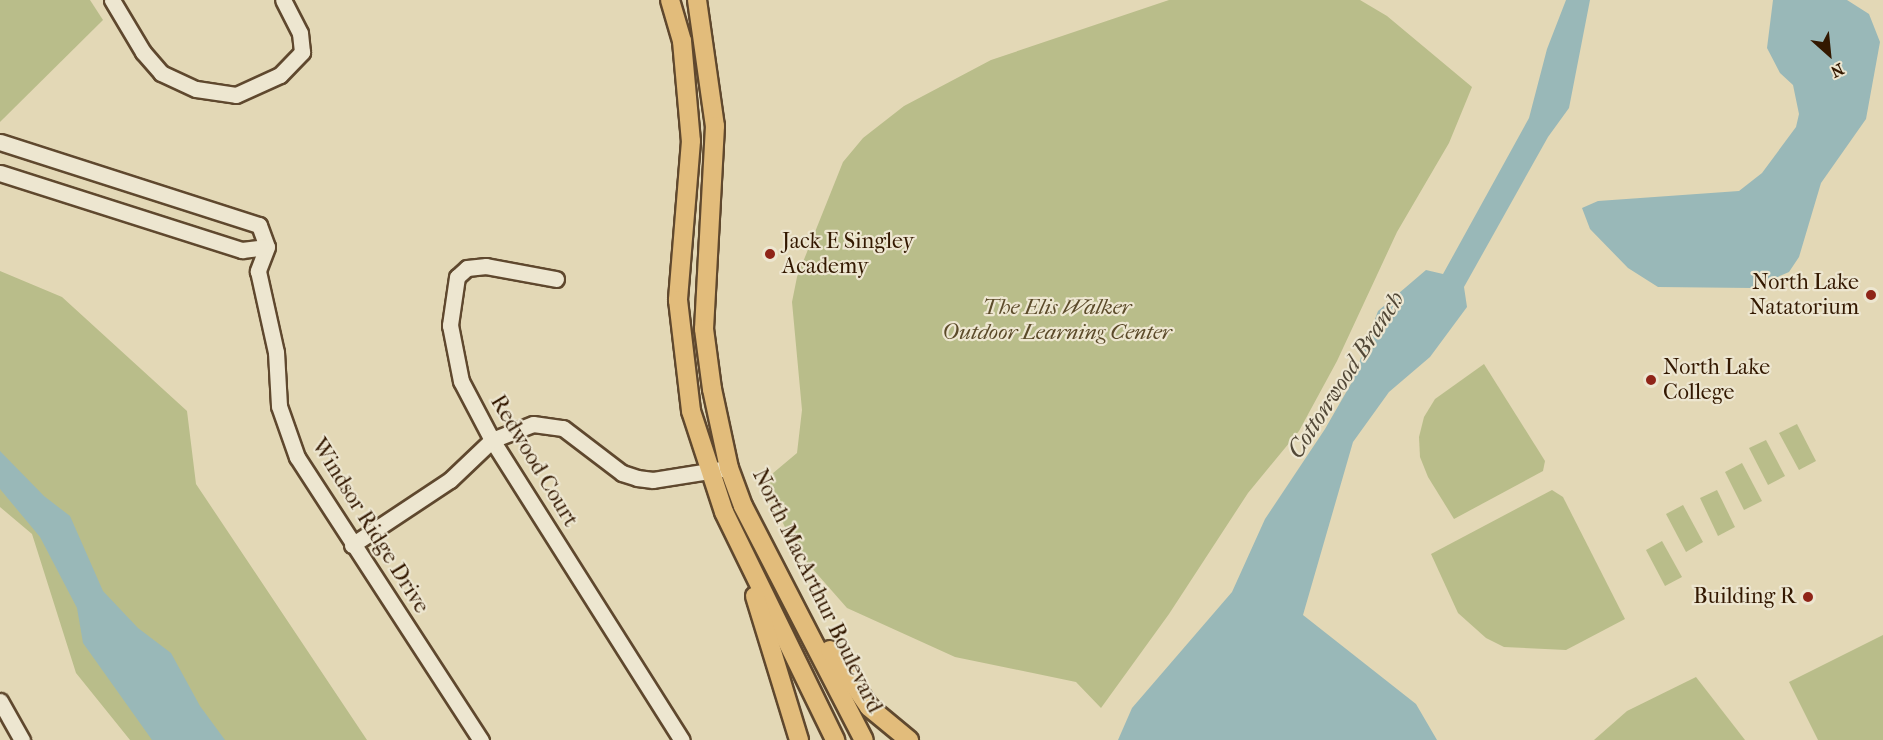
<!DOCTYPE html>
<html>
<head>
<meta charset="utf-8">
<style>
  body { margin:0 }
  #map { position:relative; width:1883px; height:740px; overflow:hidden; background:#e3d8b6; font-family:"IM FELL French Canon",serif }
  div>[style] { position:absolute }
  .green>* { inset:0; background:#b9bd8a }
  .water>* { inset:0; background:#99b8b8 }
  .roads { filter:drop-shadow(2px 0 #5f482e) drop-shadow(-2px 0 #5f482e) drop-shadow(0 2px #5f482e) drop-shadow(0 -2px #5f482e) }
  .minor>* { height:15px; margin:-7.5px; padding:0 7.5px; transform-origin:7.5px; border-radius:7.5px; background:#ede6d0 }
  .major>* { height:18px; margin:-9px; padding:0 9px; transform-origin:9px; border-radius:9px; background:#e2bc7b }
  .dots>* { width:16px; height:16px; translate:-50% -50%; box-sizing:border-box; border:3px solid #ede6d0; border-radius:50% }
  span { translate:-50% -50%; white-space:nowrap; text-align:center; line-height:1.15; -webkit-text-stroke:4.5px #ede6d0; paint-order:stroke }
  .poi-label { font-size:22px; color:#331800 }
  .left { translate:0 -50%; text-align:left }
  .right { translate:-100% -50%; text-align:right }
  .park-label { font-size:22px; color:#5b4a29; font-style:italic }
  .street-label { font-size:22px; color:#331800 }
  .water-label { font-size:24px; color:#524837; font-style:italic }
  .north { position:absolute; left:1799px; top:24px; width:60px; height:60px; -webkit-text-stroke:4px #ede6d0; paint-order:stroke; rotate:153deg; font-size:16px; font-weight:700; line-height:24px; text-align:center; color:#331800 }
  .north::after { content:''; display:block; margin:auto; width:21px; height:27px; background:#331800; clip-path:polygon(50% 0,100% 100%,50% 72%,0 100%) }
</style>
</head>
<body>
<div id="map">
  <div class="green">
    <i style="clip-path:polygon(0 0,90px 0,103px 20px,0 122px)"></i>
    <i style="clip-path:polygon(1169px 0,1360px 0,1387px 16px,1472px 87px,1449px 143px,1397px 232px,1337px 361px,1299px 431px,1248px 493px,1169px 614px,1101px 708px,1076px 682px,955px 657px,847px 608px,796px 550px,770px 496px,766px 479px,797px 453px,802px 410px,792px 302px,797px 277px,843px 162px,863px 138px,904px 106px,991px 60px)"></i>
    <i style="clip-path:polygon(0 271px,62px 297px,187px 411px,196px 484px,367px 740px,130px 740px,76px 673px,32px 534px,0 507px)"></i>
    <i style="clip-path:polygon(1484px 364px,1545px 461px,1543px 471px,1454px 519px,1428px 477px,1420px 457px,1419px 437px,1424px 417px,1435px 399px)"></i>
    <i style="clip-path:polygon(1797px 424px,1816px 461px,1799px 470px,1779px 433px)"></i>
    <i style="clip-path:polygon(1766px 440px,1785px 476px,1768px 485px,1749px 448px)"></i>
    <i style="clip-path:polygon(1742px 463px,1762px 501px,1744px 510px,1725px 472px)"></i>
    <i style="clip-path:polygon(1552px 490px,1563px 497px,1625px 619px,1566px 650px,1504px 647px,1486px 638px,1458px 613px,1431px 554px)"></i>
    <i style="clip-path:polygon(1717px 490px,1735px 527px,1718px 536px,1700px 498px)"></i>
    <i style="clip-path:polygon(1683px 505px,1703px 542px,1686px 552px,1666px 514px)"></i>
    <i style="clip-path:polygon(1662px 541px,1682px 577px,1665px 586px,1646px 550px)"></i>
    <i style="clip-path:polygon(1883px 635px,1883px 740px,1818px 740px,1789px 682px)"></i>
    <i style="clip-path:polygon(1696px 677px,1745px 740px,1594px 740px,1627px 711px)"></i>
  </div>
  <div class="water">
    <i style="clip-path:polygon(1566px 0,1590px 0,1569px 108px,1548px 137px,1464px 287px,1467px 307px,1430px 357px,1389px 392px,1353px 442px,1303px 615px,1416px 704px,1437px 740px,1118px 740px,1132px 708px,1232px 592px,1265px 519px,1325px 429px,1352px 382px,1378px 311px,1426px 270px,1443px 274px,1529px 118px,1547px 49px)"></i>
    <i style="clip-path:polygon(1773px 0,1847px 0,1869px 14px,1880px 42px,1866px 119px,1821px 183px,1799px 257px,1789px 272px,1752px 288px,1658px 287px,1628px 268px,1590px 229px,1582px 208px,1598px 201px,1739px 191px,1762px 173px,1796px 127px,1799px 114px,1793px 85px,1780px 73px,1767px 48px)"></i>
    <i style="clip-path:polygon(0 451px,44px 496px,70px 516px,103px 591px,138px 628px,171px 653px,200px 706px,225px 740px,152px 740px,83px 643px,77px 608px,40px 537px,0 489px)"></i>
  </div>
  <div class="roads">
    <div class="minor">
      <i style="left:112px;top:0;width:61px;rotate:59.2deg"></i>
      <i style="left:143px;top:52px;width:28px;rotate:49deg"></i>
      <i style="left:161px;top:73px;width:38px;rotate:25deg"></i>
      <i style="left:196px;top:89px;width:40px;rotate:8.5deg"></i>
      <i style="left:236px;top:95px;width:48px;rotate:-24.4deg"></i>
      <i style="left:280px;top:75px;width:32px;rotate:-46deg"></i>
      <i style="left:302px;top:52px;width:19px;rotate:-96deg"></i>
      <i style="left:300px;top:33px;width:37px;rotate:-117deg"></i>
      <i style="left:0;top:142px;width:272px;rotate:17.8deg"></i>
      <i style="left:259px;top:225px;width:23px;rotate:70deg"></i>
      <i style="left:267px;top:247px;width:26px;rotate:111deg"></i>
      <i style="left:258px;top:271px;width:83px;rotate:77.5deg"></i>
      <i style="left:276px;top:352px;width:54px;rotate:86.8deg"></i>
      <i style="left:279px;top:406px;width:54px;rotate:70.6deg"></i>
      <i style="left:297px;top:457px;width:338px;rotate:57deg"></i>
      <i style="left:0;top:173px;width:254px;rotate:17.7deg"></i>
      <i style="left:242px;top:250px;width:25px;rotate:-7deg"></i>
      <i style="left:556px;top:279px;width:71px;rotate:-169.5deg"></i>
      <i style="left:486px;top:266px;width:19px;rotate:174deg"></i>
      <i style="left:467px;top:268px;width:13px;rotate:138deg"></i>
      <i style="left:457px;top:277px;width:49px;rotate:98.3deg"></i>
      <i style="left:450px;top:325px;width:57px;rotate:78.9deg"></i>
      <i style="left:461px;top:381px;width:67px;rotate:62.3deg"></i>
      <i style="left:492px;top:440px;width:355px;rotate:57.7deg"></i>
      <i style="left:352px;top:545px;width:118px;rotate:-33.6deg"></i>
      <i style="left:450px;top:480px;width:58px;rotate:-43.6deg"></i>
      <i style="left:492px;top:440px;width:44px;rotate:-21.3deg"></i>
      <i style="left:533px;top:424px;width:30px;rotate:8deg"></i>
      <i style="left:563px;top:428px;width:74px;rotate:37.3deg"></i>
      <i style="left:622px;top:473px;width:16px;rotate:18deg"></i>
      <i style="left:637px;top:478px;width:16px;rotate:7deg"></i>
      <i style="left:653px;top:480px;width:70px;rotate:-9.1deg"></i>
      <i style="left:0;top:701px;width:45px;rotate:60.6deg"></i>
    </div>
    <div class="major">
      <i style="left:670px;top:0;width:43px;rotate:73.7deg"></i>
      <i style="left:682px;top:41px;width:100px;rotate:84.9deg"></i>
      <i style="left:691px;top:141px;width:160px;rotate:94.7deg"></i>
      <i style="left:678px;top:300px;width:112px;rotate:83.3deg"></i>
      <i style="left:691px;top:411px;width:106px;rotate:71.9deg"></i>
      <i style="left:724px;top:512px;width:254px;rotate:64deg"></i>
      <i style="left:697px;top:0;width:127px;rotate:81.9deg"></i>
      <i style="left:715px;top:126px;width:203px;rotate:93.1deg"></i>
      <i style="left:704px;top:329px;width:61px;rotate:82.4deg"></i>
      <i style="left:712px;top:389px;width:81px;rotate:77.9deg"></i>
      <i style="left:729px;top:468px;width:40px;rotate:69.8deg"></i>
      <i style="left:743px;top:506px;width:263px;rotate:62.7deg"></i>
      <i style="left:755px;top:596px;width:151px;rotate:73deg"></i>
      <i style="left:830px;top:650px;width:69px;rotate:55.6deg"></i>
      <i style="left:869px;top:707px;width:52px;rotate:39.5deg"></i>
    </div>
  </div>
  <div class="dots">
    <i style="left:770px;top:254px;background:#8f2418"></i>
    <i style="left:1871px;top:295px;background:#8f2418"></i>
    <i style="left:1651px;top:380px;background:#8f2418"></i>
    <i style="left:1808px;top:597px;background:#8f2418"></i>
  </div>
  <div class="poi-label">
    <span class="left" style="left:782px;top:254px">Jack E Singley<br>Academy</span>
    <span class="right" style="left:1859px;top:295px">North Lake<br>Natatorium</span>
    <span class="left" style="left:1663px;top:380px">North Lake<br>College</span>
    <span class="right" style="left:1796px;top:597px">Building R</span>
  </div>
  <div class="park-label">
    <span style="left:1057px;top:320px">The Elis Walker<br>Outdoor Learning Center</span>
  </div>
  <div class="street-label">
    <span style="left:534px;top:461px;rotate:59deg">Redwood Court</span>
    <span style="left:370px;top:526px;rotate:58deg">Windsor Ridge Drive</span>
    <span style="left:817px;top:591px;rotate:64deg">North MacArthur Boulevard</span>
  </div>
  <div class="water-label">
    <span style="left:1346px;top:375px;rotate:-57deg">Cottonwood Branch</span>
  </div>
  <div class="north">N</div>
</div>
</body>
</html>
